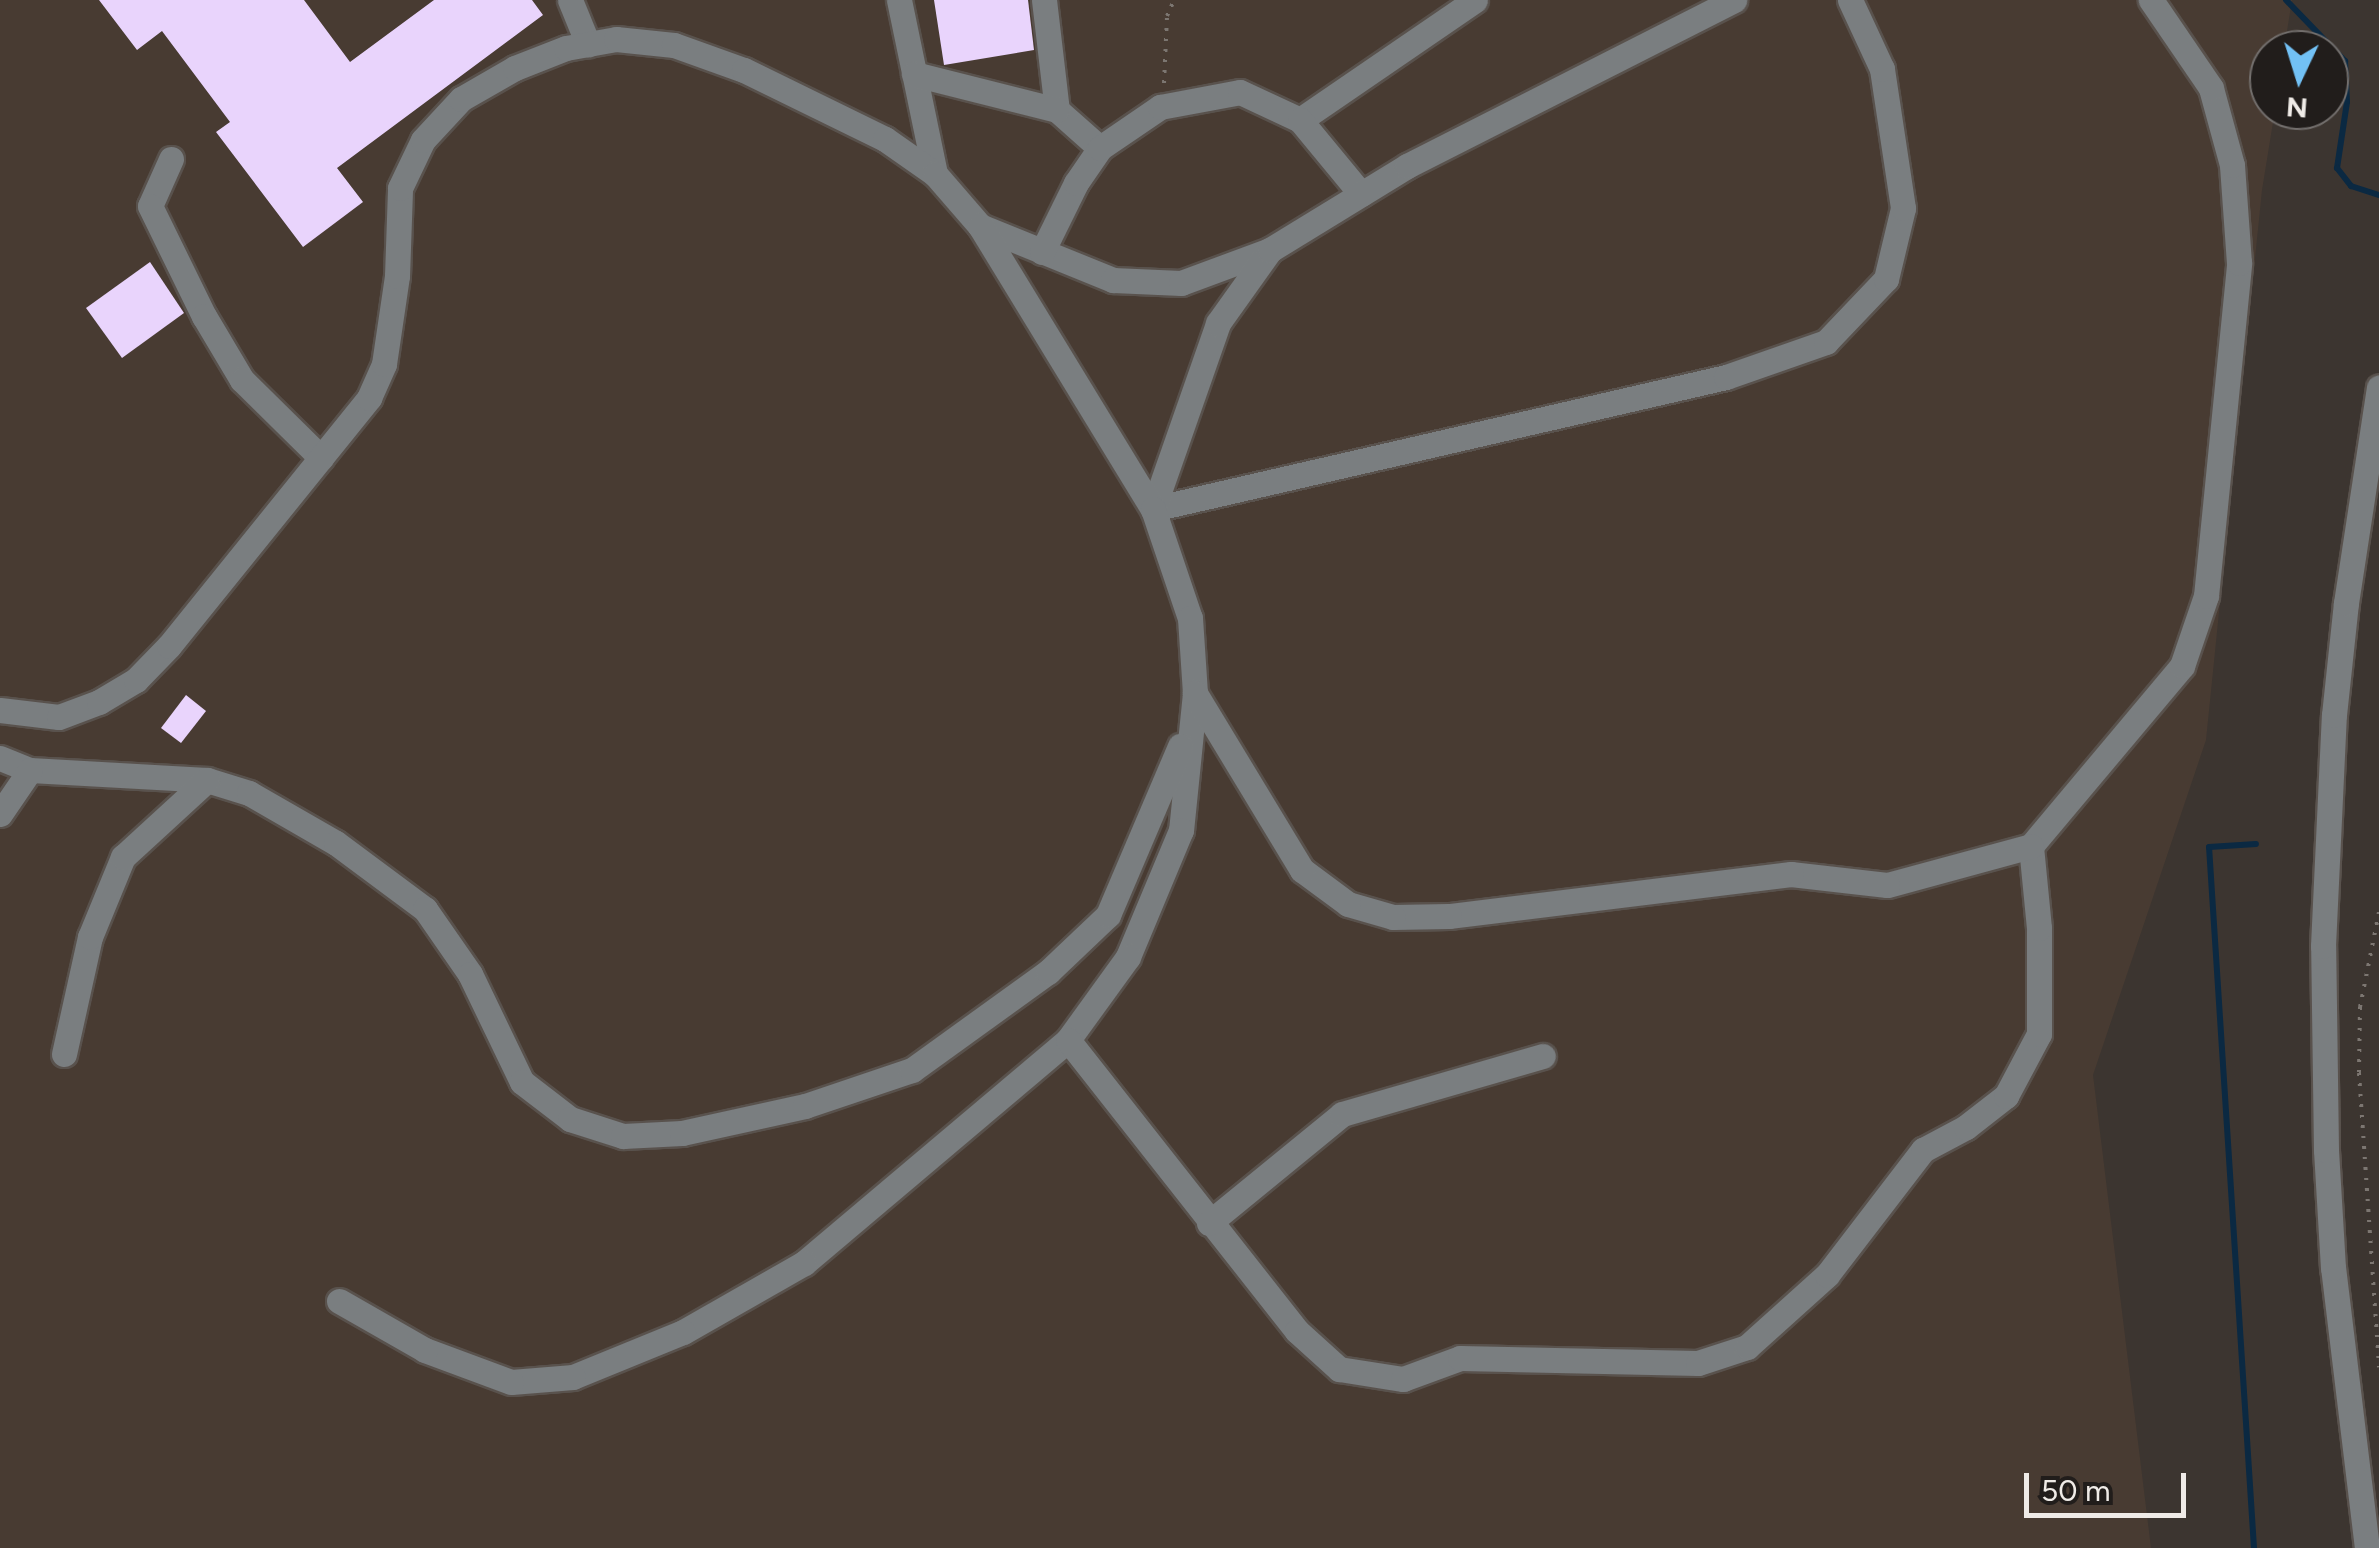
<!DOCTYPE html>
<html>
<head>
<meta charset="utf-8">
<style>
  body { margin:0 }
  #map { position:relative; width:2379px; height:1548px; overflow:hidden; background:#3c3530; font-family:Figtree,sans-serif }
  div>[style] { position:absolute }
  .built>* { inset:0; background:#483b32 }
  .stream>* { height:6px; margin:-3px; padding:0 3px; transform-origin:3px; border-radius:3px; background:#0b2942 }
  .building>* { inset:0; background:#e9d4fc }
  .path>* { height:4px; margin-top:-2px; transform-origin:0; background:repeating-linear-gradient(90deg,#7c7671 0 2.5px,transparent 0 10.5px) }
  .roads { filter:drop-shadow(2px 0 #59524d) drop-shadow(-2px 0 #59524d) drop-shadow(0 2px #59524d) drop-shadow(0 -2px #59524d) }
  .minor>* { height:25px; margin:-12.5px; padding:0 12.5px; transform-origin:12.5px; border-radius:12.5px; background:#7a7e80 }
  span { translate:-50% -50%; white-space:nowrap; text-align:center; line-height:1.15; -webkit-text-stroke:10px #211d1b; paint-order:stroke }
  .north { position:absolute; left:2249px; top:30px; width:100px; height:100px; box-sizing:border-box; background:#211d1b; border:2px solid #736f6d; border-radius:50%; rotate:184deg; font-size:28px; font-weight:700; line-height:40px; text-align:center; color:#efebe7 }
  .north::after { content:''; display:block; margin:auto; width:35px; height:45px; background:#72c1f5; clip-path:polygon(50% 0,100% 100%,50% 72%,0 100%) }
  .scale { position:absolute; left:2024px; top:1473px; width:162px; height:45px; box-sizing:border-box; border:5px solid #efebe7; border-top:0; padding-left:12px; font-size:30px; line-height:35px; white-space:nowrap; color:#efebe7; -webkit-text-stroke:8px #211d1b; paint-order:stroke }
</style>
</head>
<body>
<div id="map">
  <div class="built">
    <i style="clip-path:polygon(0 0,2292px 0,2284px 50px,2269px 50px,2269px 110px,2275px 110px,2262px 190px,2206px 740px,2093px 1075px,2151px 1548px,0 1548px)"></i>
  </div>
  <div class="stream">
    <i style="left:2286px;top:0;width:85px;rotate:46deg"></i>
    <i style="left:2345px;top:61px;width:41px;rotate:87.2deg"></i>
    <i style="left:2347px;top:102px;width:67px;rotate:98.6deg"></i>
    <i style="left:2337px;top:168px;width:23px;rotate:52deg"></i>
    <i style="left:2351px;top:186px;width:29px;rotate:18deg"></i>
    <i style="left:2254px;top:1548px;width:702px;rotate:-93.67deg"></i>
    <i style="left:2209px;top:847px;width:47px;rotate:-3.7deg"></i>
  </div>
  <div class="building">
    <i style="clip-path:polygon(99px 0,304px 0,350px 62px,434px 0,532px 0,543px 15px,337px 168px,363px 202px,303px 247px,216px 132px,230px 122px,162px 31px,137px 50px)"></i>
    <i style="clip-path:polygon(934px 0,1028px 0,1034px 50px,944px 65px)"></i>
    <i style="clip-path:polygon(150px 262px,184px 313px,122px 358px,86px 308px)"></i>
    <i style="clip-path:polygon(186px 695px,206px 711px,181px 743px,161px 728px)"></i>
  </div>
  <div class="path">
    <i style="left:1164px;top:83px;width:67px;rotate:-87.4deg"></i>
    <i style="left:1167px;top:16px;width:17px;rotate:-66deg"></i>
    <i style="left:2379px;top:912px;width:97px;rotate:101.3deg"></i>
    <i style="left:2360px;top:1007px;width:66px;rotate:90.9deg"></i>
    <i style="left:2359px;top:1073px;width:295px;rotate:86.1deg"></i>
  </div>
  <div class="roads">
    <div class="minor">
      <i style="left:570px;top:0;width:48px;rotate:67.8deg"></i>
      <i style="left:899px;top:0;width:178px;rotate:78.3deg"></i>
      <i style="left:1044px;top:0;width:111px;rotate:83.3deg"></i>
      <i style="left:1057px;top:110px;width:57px;rotate:41.5deg"></i>
      <i style="left:914px;top:74px;width:147px;rotate:14.1deg"></i>
      <i style="left:1300px;top:120px;width:212px;rotate:-34.4deg"></i>
      <i style="left:171px;top:159px;width:51px;rotate:114.1deg"></i>
      <i style="left:150px;top:206px;width:123px;rotate:63.9deg"></i>
      <i style="left:204px;top:316px;width:74px;rotate:59.3deg"></i>
      <i style="left:242px;top:380px;width:111px;rotate:44.6deg"></i>
      <i style="left:980px;top:226px;width:144px;rotate:22.1deg"></i>
      <i style="left:1113px;top:280px;width:68px;rotate:2.5deg"></i>
      <i style="left:1181px;top:283px;width:95px;rotate:-20.3deg"></i>
      <i style="left:1042px;top:252px;width:77px;rotate:-63.8deg"></i>
      <i style="left:1076px;top:183px;width:42px;rotate:-55.6deg"></i>
      <i style="left:1100px;top:148px;width:73px;rotate:-34.3deg"></i>
      <i style="left:1160px;top:107px;width:81px;rotate:-10.6deg"></i>
      <i style="left:1240px;top:92px;width:66px;rotate:25deg"></i>
      <i style="left:1300px;top:120px;width:96px;rotate:50.5deg"></i>
      <i style="left:1153px;top:509px;width:588px;rotate:-12.97deg"></i>
      <i style="left:1726px;top:377px;width:106px;rotate:-19.3deg"></i>
      <i style="left:1826px;top:342px;width:87px;rotate:-46.4deg"></i>
      <i style="left:1886px;top:279px;width:73px;rotate:-76.5deg"></i>
      <i style="left:1903px;top:208px;width:141px;rotate:-98.6deg"></i>
      <i style="left:1882px;top:69px;width:76px;rotate:-114.9deg"></i>
      <i style="left:1153px;top:509px;width:197px;rotate:-70.7deg"></i>
      <i style="left:1218px;top:323px;width:90px;rotate:-54.5deg"></i>
      <i style="left:1270px;top:250px;width:161px;rotate:-31.5deg"></i>
      <i style="left:1407px;top:166px;width:367px;rotate:-26.9deg"></i>
      <i style="left:0;top:710px;width:59px;rotate:6.8deg"></i>
      <i style="left:59px;top:717px;width:43px;rotate:-20.6deg"></i>
      <i style="left:99px;top:702px;width:43px;rotate:-30.7deg"></i>
      <i style="left:136px;top:680px;width:47px;rotate:-45.9deg"></i>
      <i style="left:169px;top:646px;width:319px;rotate:-51.1deg"></i>
      <i style="left:369px;top:398px;width:37px;rotate:-66deg"></i>
      <i style="left:384px;top:364px;width:89px;rotate:-81.6deg"></i>
      <i style="left:397px;top:276px;width:88px;rotate:-88deg"></i>
      <i style="left:400px;top:188px;width:53px;rotate:-64.4deg"></i>
      <i style="left:423px;top:140px;width:56px;rotate:-47.2deg"></i>
      <i style="left:461px;top:99px;width:62px;rotate:-29.9deg"></i>
      <i style="left:515px;top:68px;width:55px;rotate:-21.4deg"></i>
      <i style="left:566px;top:48px;width:51px;rotate:-10.2deg"></i>
      <i style="left:616px;top:39px;width:58px;rotate:5.9deg"></i>
      <i style="left:674px;top:45px;width:74px;rotate:19.7deg"></i>
      <i style="left:744px;top:70px;width:157px;rotate:26.1deg"></i>
      <i style="left:885px;top:139px;width:61px;rotate:35deg"></i>
      <i style="left:935px;top:174px;width:69px;rotate:49.1deg"></i>
      <i style="left:980px;top:226px;width:332px;rotate:58.6deg"></i>
      <i style="left:1153px;top:509px;width:115px;rotate:71.3deg"></i>
      <i style="left:1190px;top:618px;width:75px;rotate:86.2deg"></i>
      <i style="left:1195px;top:693px;width:138px;rotate:95.8deg"></i>
      <i style="left:1181px;top:830px;width:138px;rotate:112.7deg"></i>
      <i style="left:1128px;top:957px;width:102px;rotate:125.9deg"></i>
      <i style="left:1068px;top:1040px;width:346px;rotate:139.8deg"></i>
      <i style="left:804px;top:1263px;width:139px;rotate:150.3deg"></i>
      <i style="left:683px;top:1332px;width:119px;rotate:157.8deg"></i>
      <i style="left:573px;top:1377px;width:62px;rotate:175.4deg"></i>
      <i style="left:511px;top:1382px;width:92px;rotate:-159.6deg"></i>
      <i style="left:425px;top:1350px;width:99px;rotate:-150.3deg"></i>
      <i style="left:0;top:758px;width:32px;rotate:22deg"></i>
      <i style="left:30px;top:770px;width:177px;rotate:3.2deg"></i>
      <i style="left:207px;top:780px;width:44px;rotate:17.2deg"></i>
      <i style="left:249px;top:793px;width:100px;rotate:29.9deg"></i>
      <i style="left:336px;top:843px;width:111px;rotate:36.6deg"></i>
      <i style="left:425px;top:909px;width:79px;rotate:55.3deg"></i>
      <i style="left:470px;top:974px;width:120px;rotate:64.3deg"></i>
      <i style="left:522px;top:1082px;width:61px;rotate:37.6deg"></i>
      <i style="left:570px;top:1119px;width:56px;rotate:17.8deg"></i>
      <i style="left:623px;top:1136px;width:59px;rotate:-2.9deg"></i>
      <i style="left:682px;top:1133px;width:126px;rotate:-12.4deg"></i>
      <i style="left:805px;top:1106px;width:113px;rotate:-18.6deg"></i>
      <i style="left:912px;top:1070px;width:168px;rotate:-35.8deg"></i>
      <i style="left:1048px;top:972px;width:83px;rotate:-43.5deg"></i>
      <i style="left:1108px;top:915px;width:184px;rotate:-66.9deg"></i>
      <i style="left:0;top:814px;width:53px;rotate:-55.7deg"></i>
      <i style="left:2031px;top:846px;width:235px;rotate:-50deg"></i>
      <i style="left:2182px;top:666px;width:74px;rotate:-71.1deg"></i>
      <i style="left:2206px;top:596px;width:335px;rotate:-84.3deg"></i>
      <i style="left:2239px;top:263px;width:98px;rotate:-94.1deg"></i>
      <i style="left:2232px;top:165px;width:80px;rotate:-105.3deg"></i>
      <i style="left:2211px;top:88px;width:107px;rotate:-124.3deg"></i>
      <i style="left:1068px;top:1040px;width:370px;rotate:51.8deg"></i>
      <i style="left:1297px;top:1331px;width:57px;rotate:42.1deg"></i>
      <i style="left:1339px;top:1369px;width:65px;rotate:8.9deg"></i>
      <i style="left:1403px;top:1379px;width:61px;rotate:-20.2deg"></i>
      <i style="left:1460px;top:1358px;width:238px;rotate:1.2deg"></i>
      <i style="left:1698px;top:1363px;width:52px;rotate:-18.1deg"></i>
      <i style="left:1747px;top:1347px;width:108px;rotate:-42deg"></i>
      <i style="left:1827px;top:1275px;width:158px;rotate:-52.5deg"></i>
      <i style="left:1923px;top:1150px;width:49px;rotate:-28.1deg"></i>
      <i style="left:1966px;top:1127px;width:51px;rotate:-37.8deg"></i>
      <i style="left:2006px;top:1096px;width:70px;rotate:-62deg"></i>
      <i style="left:2039px;top:1034px;width:106px;rotate:-90deg"></i>
      <i style="left:2039px;top:928px;width:82px;rotate:-95.6deg"></i>
      <i style="left:2031px;top:846px;width:149px;rotate:164.8deg"></i>
      <i style="left:1887px;top:885px;width:97px;rotate:-173.5deg"></i>
      <i style="left:1791px;top:874px;width:345px;rotate:173deg"></i>
      <i style="left:1449px;top:916px;width:56px;rotate:179deg"></i>
      <i style="left:1393px;top:917px;width:47px;rotate:-163.9deg"></i>
      <i style="left:1348px;top:904px;width:57px;rotate:-143.5deg"></i>
      <i style="left:1302px;top:870px;width:207px;rotate:-121.2deg"></i>
      <i style="left:64px;top:1054px;width:120px;rotate:-77.5deg"></i>
      <i style="left:90px;top:937px;width:87px;rotate:-67.6deg"></i>
      <i style="left:123px;top:857px;width:114px;rotate:-42.5deg"></i>
      <i style="left:1209px;top:1223px;width:172px;rotate:-39.3deg"></i>
      <i style="left:1342px;top:1114px;width:209px;rotate:-16.1deg"></i>
      <i style="left:2367px;top:1548px;width:282px;rotate:-96.9deg"></i>
      <i style="left:2333px;top:1268px;width:118px;rotate:-93.4deg"></i>
      <i style="left:2326px;top:1150px;width:204px;rotate:-90.8deg"></i>
      <i style="left:2323px;top:946px;width:231px;rotate:-87.3deg"></i>
      <i style="left:2334px;top:715px;width:113px;rotate:-83.9deg"></i>
      <i style="left:2346px;top:603px;width:218px;rotate:-81.3deg"></i>
    </div>
  </div>
  <div class="north">N</div>
  <div class="scale">50 m</div>
</div>
</body>
</html>
